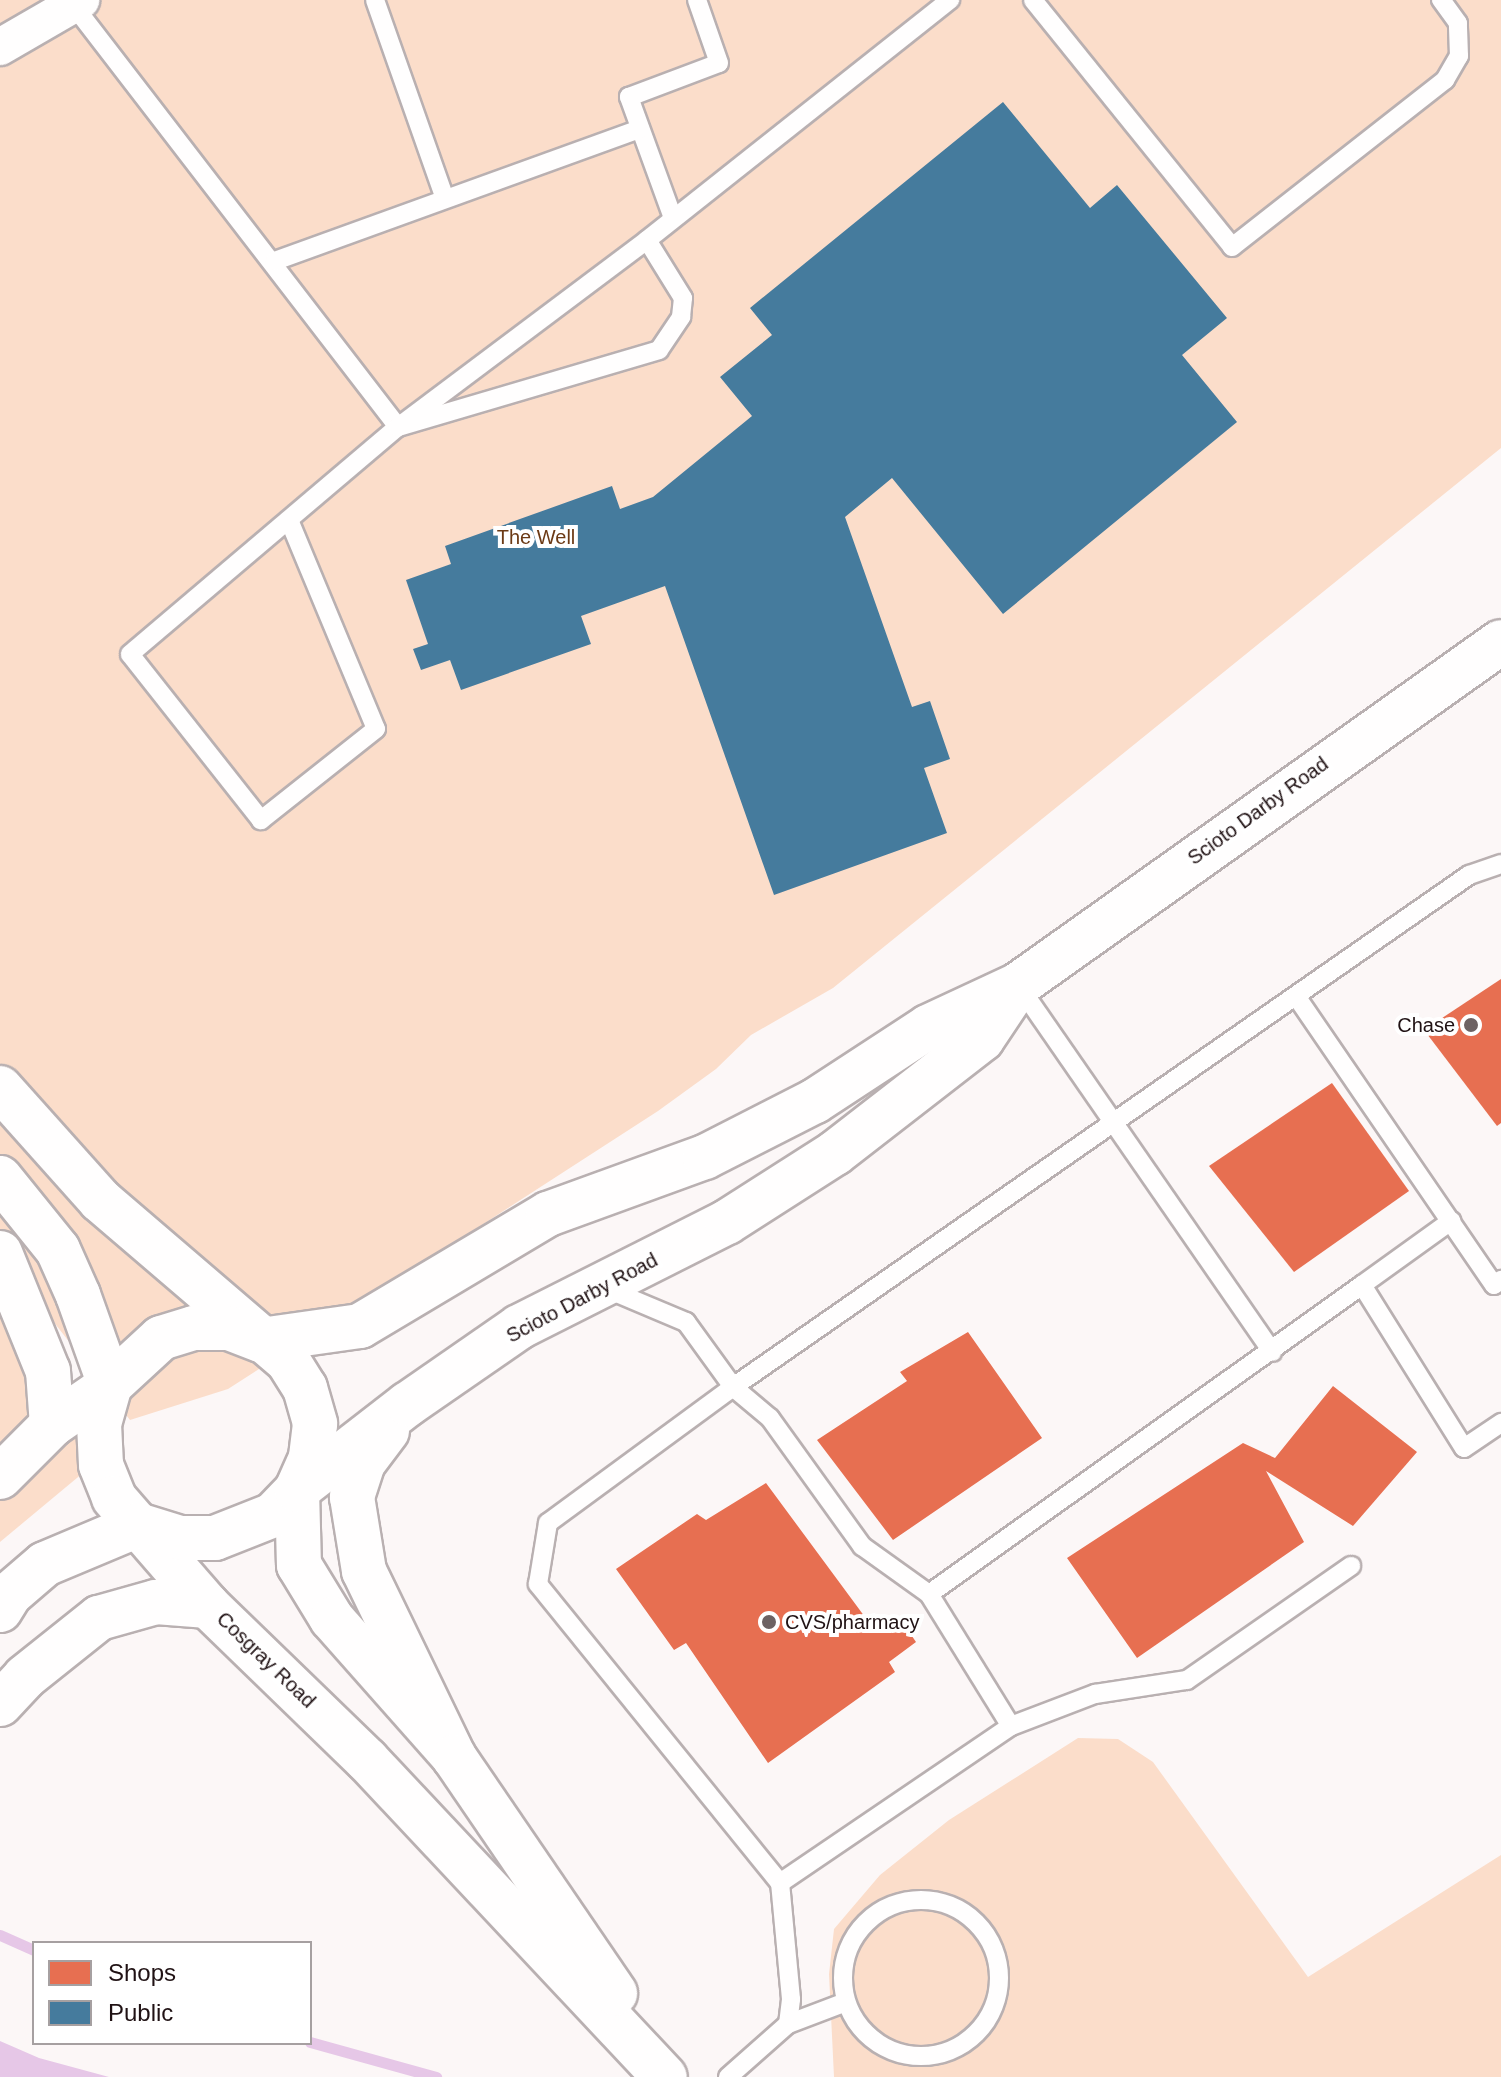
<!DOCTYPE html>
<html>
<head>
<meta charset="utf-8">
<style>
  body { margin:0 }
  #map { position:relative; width:1501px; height:2077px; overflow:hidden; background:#fcf7f7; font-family:Helvetica,sans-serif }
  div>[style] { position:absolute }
  .green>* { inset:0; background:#fbddca }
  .water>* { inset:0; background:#e6c7e7 }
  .shops>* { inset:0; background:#e76f51 }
  .public>* { inset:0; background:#457b9d }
  .stream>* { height:11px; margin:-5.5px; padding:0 5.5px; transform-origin:5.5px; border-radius:5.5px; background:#e6c7e7 }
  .roads { filter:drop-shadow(2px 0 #b9b0b1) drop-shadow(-2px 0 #b9b0b1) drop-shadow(0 2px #b9b0b1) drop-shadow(0 -2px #b9b0b1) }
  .lane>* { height:18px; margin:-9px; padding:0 9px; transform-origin:9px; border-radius:9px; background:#fffefe }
  .lane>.ring { margin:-9px; padding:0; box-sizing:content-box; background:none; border:18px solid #fffefe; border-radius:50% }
  .street>* { height:36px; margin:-18px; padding:0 18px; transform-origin:18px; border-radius:18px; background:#fffefe }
  .secondary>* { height:44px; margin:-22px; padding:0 22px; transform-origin:22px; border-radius:22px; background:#fffefe }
  .dots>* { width:22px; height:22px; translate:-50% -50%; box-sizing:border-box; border:4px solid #fff; border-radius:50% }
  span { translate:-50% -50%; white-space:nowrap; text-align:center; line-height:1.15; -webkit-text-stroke:8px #fff; paint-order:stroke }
  .park-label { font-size:20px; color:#6c3a15 }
  .street-label { font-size:20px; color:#201214 }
  .poi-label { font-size:20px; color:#201214 }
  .right { translate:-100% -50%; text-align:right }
  .left { translate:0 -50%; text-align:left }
  .legend { position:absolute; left:32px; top:1941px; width:280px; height:104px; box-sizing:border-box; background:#fff; border:2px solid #a6a0a1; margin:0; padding:10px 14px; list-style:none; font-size:24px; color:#201214 }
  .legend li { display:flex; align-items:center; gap:16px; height:40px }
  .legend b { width:40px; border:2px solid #a6a0a1 }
</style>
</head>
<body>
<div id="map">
  <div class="green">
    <i style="clip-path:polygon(0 0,1501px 0,1501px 448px,833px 988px,751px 1035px,716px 1069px,658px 1111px,228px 1389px,130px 1420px,0 1253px)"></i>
    <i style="clip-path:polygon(0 1289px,119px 1443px,0 1542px)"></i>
    <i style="clip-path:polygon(1078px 1738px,1118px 1739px,1153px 1762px,1308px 1977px,1501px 1855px,1501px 2077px,834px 2077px,829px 1974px,834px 1929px,880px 1875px,949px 1820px)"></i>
  </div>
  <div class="water">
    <i style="clip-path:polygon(0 2041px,39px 2058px,109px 2077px,0 2077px)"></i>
  </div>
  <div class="shops">
    <i style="clip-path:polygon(1501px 979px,1501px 1123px,1497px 1126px,1424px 1030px)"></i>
    <i style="clip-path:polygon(1332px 1083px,1409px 1191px,1294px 1272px,1209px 1166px)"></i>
    <i style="clip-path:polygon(968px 1332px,1042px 1438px,893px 1540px,817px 1440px,907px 1381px,900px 1372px)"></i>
    <i style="clip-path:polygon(1333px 1386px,1417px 1452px,1353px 1526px,1266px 1471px,1304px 1542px,1137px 1658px,1067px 1558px,1243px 1443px,1275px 1458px)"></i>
    <i style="clip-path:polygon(766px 1483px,876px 1632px,899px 1617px,916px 1642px,889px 1662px,895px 1672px,768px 1763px,686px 1643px,674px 1650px,616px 1569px,697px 1514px,706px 1520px)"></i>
  </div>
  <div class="public">
    <i style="clip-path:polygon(1003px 102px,1090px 208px,1117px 185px,1227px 318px,1182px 355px,1237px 422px,1003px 614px,892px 478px,845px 517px,912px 707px,930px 701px,950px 759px,924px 768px,947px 833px,774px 895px,665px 586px,581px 616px,591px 644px,461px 690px,450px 660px,421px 670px,413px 649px,428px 644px,406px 580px,451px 564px,445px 546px,612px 486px,620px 509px,653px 497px,752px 416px,720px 377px,772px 335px,750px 308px)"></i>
  </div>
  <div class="stream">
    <i style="left:0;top:1935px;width:37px;rotate:24deg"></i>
    <i style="left:310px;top:2042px;width:131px;rotate:15.5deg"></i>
  </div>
  <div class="roads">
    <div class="lane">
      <i style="left:375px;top:0;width:208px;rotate:70.6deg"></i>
      <i style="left:1033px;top:0;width:317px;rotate:51.1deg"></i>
      <i style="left:1232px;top:247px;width:271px;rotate:-38.1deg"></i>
      <i style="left:1445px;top:80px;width:28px;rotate:-60deg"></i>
      <i style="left:1459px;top:56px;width:33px;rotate:-92deg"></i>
      <i style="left:1458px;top:23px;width:29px;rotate:-126deg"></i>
      <i style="left:74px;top:6px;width:531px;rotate:52.42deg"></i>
      <i style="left:398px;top:427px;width:272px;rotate:-16.4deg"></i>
      <i style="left:659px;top:350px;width:40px;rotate:-56deg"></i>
      <i style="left:681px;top:317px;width:19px;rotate:-84deg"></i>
      <i style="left:683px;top:298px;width:68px;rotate:-121.8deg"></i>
      <i style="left:673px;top:218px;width:129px;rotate:-110deg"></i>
      <i style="left:629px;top:97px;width:96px;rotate:-20.7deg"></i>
      <i style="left:719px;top:63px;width:67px;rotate:-109.2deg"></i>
      <i style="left:275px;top:261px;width:388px;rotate:-19.9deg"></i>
      <i style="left:289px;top:520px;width:226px;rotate:67.4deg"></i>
      <i style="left:376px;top:729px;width:147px;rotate:141.6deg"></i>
      <i style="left:261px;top:820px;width:211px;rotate:-128.3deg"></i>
      <i style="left:130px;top:654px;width:351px;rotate:-40.3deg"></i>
      <i style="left:398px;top:427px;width:311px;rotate:-36.9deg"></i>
      <i style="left:647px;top:240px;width:387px;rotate:-38.4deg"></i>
      <i style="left:1019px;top:986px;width:445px;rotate:55.3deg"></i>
      <i style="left:1296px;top:996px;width:350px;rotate:55.6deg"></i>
      <i style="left:1494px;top:1285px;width:9px;rotate:-36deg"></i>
      <i style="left:1362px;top:1285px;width:110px;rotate:-35.7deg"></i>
      <i style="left:605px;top:1288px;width:88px;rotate:22.8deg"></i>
      <i style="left:686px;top:1322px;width:80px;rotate:54.1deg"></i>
      <i style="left:733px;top:1387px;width:48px;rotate:40deg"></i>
      <i style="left:770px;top:1418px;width:158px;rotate:54.3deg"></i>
      <i style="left:862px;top:1546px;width:82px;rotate:35.6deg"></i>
      <i style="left:929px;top:1594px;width:155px;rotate:58.2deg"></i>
      <i style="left:929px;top:1594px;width:532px;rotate:-35.51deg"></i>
      <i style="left:1362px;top:1285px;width:192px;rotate:58deg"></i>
      <i style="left:1464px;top:1448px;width:45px;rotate:-34deg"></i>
      <i style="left:780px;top:1883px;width:279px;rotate:-34.2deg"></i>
      <i style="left:1011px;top:1726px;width:90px;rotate:-20.9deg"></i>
      <i style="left:1095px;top:1694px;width:93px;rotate:-8.7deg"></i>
      <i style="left:1187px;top:1680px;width:200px;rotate:-34.8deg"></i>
      <i class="ring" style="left:843px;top:1900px;width:138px;height:138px"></i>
      <i style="left:788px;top:2024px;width:25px;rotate:-83deg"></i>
      <i style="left:791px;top:1999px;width:117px;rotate:-95.4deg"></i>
      <i style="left:780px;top:1883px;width:385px;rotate:-129deg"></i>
      <i style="left:538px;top:1584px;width:62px;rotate:-80.7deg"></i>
      <i style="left:548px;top:1523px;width:230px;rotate:-36.3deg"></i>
      <i style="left:733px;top:1387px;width:897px;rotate:-34.82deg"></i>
      <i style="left:1469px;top:875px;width:34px;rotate:-19deg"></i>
      <i style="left:728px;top:2077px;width:80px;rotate:-41.5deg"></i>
      <i style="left:788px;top:2024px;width:62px;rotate:-20.8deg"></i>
    </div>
    <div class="street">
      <i style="left:0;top:47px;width:94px;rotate:-30.1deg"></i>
    </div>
    <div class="secondary">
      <i style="left:0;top:1088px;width:150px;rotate:48.2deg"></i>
      <i style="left:100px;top:1200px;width:248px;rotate:40.6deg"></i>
      <i style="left:288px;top:1361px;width:32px;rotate:58deg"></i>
      <i style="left:305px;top:1388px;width:37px;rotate:74deg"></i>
      <i style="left:315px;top:1424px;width:34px;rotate:97deg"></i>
      <i style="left:311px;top:1458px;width:35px;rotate:114deg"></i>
      <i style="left:297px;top:1490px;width:75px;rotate:88.5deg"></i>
      <i style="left:299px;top:1565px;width:63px;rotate:58.6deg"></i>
      <i style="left:332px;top:1619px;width:184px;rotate:48.5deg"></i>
      <i style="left:0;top:1178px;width:92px;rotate:51.1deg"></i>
      <i style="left:58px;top:1250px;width:49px;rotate:66deg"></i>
      <i style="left:78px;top:1295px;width:96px;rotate:70.4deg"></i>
      <i style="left:110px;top:1385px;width:41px;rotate:105.8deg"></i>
      <i style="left:99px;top:1424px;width:41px;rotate:87.2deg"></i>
      <i style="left:101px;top:1465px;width:35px;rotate:68deg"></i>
      <i style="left:114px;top:1498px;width:143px;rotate:49deg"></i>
      <i style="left:208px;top:1606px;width:221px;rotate:44.1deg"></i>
      <i style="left:367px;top:1760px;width:435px;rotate:46.8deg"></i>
      <i style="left:0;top:1253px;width:127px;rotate:67.9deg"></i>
      <i style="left:48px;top:1371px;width:54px;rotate:85.8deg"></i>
      <i style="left:387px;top:1431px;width:40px;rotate:127deg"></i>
      <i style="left:363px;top:1463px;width:36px;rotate:108deg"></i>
      <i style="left:352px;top:1497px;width:75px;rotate:80.8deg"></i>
      <i style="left:364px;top:1571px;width:207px;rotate:64.2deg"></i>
      <i style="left:454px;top:1757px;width:286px;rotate:55.7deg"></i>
      <i style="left:0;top:1477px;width:74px;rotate:-45deg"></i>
      <i style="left:52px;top:1425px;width:70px;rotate:-34.6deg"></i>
      <i style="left:110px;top:1385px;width:69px;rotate:-42.7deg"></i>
      <i style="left:161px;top:1338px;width:34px;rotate:-17deg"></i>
      <i style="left:194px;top:1328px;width:35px"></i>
      <i style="left:229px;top:1328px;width:34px;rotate:21deg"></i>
      <i style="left:261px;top:1340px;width:100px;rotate:-8deg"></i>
      <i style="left:360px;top:1326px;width:219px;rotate:-30.8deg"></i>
      <i style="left:548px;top:1214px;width:167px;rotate:-20deg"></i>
      <i style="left:705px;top:1157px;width:123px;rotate:-27deg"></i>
      <i style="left:815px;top:1101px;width:135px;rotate:-33.2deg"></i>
      <i style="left:928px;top:1027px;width:99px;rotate:-25deg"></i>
      <i style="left:1018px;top:985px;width:592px;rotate:-35.38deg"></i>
      <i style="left:0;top:1610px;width:19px;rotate:-58deg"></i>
      <i style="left:10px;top:1594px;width:46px;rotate:-40.6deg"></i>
      <i style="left:45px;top:1564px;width:101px;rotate:-22.8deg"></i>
      <i style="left:138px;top:1525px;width:44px;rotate:17.2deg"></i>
      <i style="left:180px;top:1538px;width:35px"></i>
      <i style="left:215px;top:1538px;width:62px;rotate:-21.6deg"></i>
      <i style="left:273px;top:1515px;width:35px;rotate:-46deg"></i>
      <i style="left:297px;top:1490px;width:140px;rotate:-37.8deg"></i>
      <i style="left:408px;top:1404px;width:135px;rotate:-34.7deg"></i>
      <i style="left:519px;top:1327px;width:233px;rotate:-26.8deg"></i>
      <i style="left:727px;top:1222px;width:128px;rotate:-32.6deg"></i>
      <i style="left:835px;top:1153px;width:186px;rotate:-37.8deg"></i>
      <i style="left:982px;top:1039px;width:65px;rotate:-56.3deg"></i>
      <i style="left:0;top:1704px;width:37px;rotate:-47deg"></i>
      <i style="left:25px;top:1677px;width:95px;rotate:-38.6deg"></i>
      <i style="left:99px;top:1618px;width:59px;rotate:-15.7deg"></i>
      <i style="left:156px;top:1602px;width:52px;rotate:4.4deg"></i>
    </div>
  </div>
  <div class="dots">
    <i style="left:1471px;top:1025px;background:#6d6263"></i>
    <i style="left:769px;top:1622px;background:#6d6263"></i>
  </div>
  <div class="park-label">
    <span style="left:536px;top:537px">The Well</span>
  </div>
  <div class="street-label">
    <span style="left:1258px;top:811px;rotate:-36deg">Scioto Darby Road</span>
    <span style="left:582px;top:1298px;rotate:-28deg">Scioto Darby Road</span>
    <span style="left:266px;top:1660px;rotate:44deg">Cosgray Road</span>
  </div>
  <div class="poi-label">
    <span class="right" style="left:1455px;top:1025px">Chase</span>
    <span class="left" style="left:785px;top:1622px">CVS/pharmacy</span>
  </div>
  <ul class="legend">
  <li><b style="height:22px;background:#e76f51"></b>Shops</li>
  <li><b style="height:22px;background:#457b9d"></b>Public</li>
  </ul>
</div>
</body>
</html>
